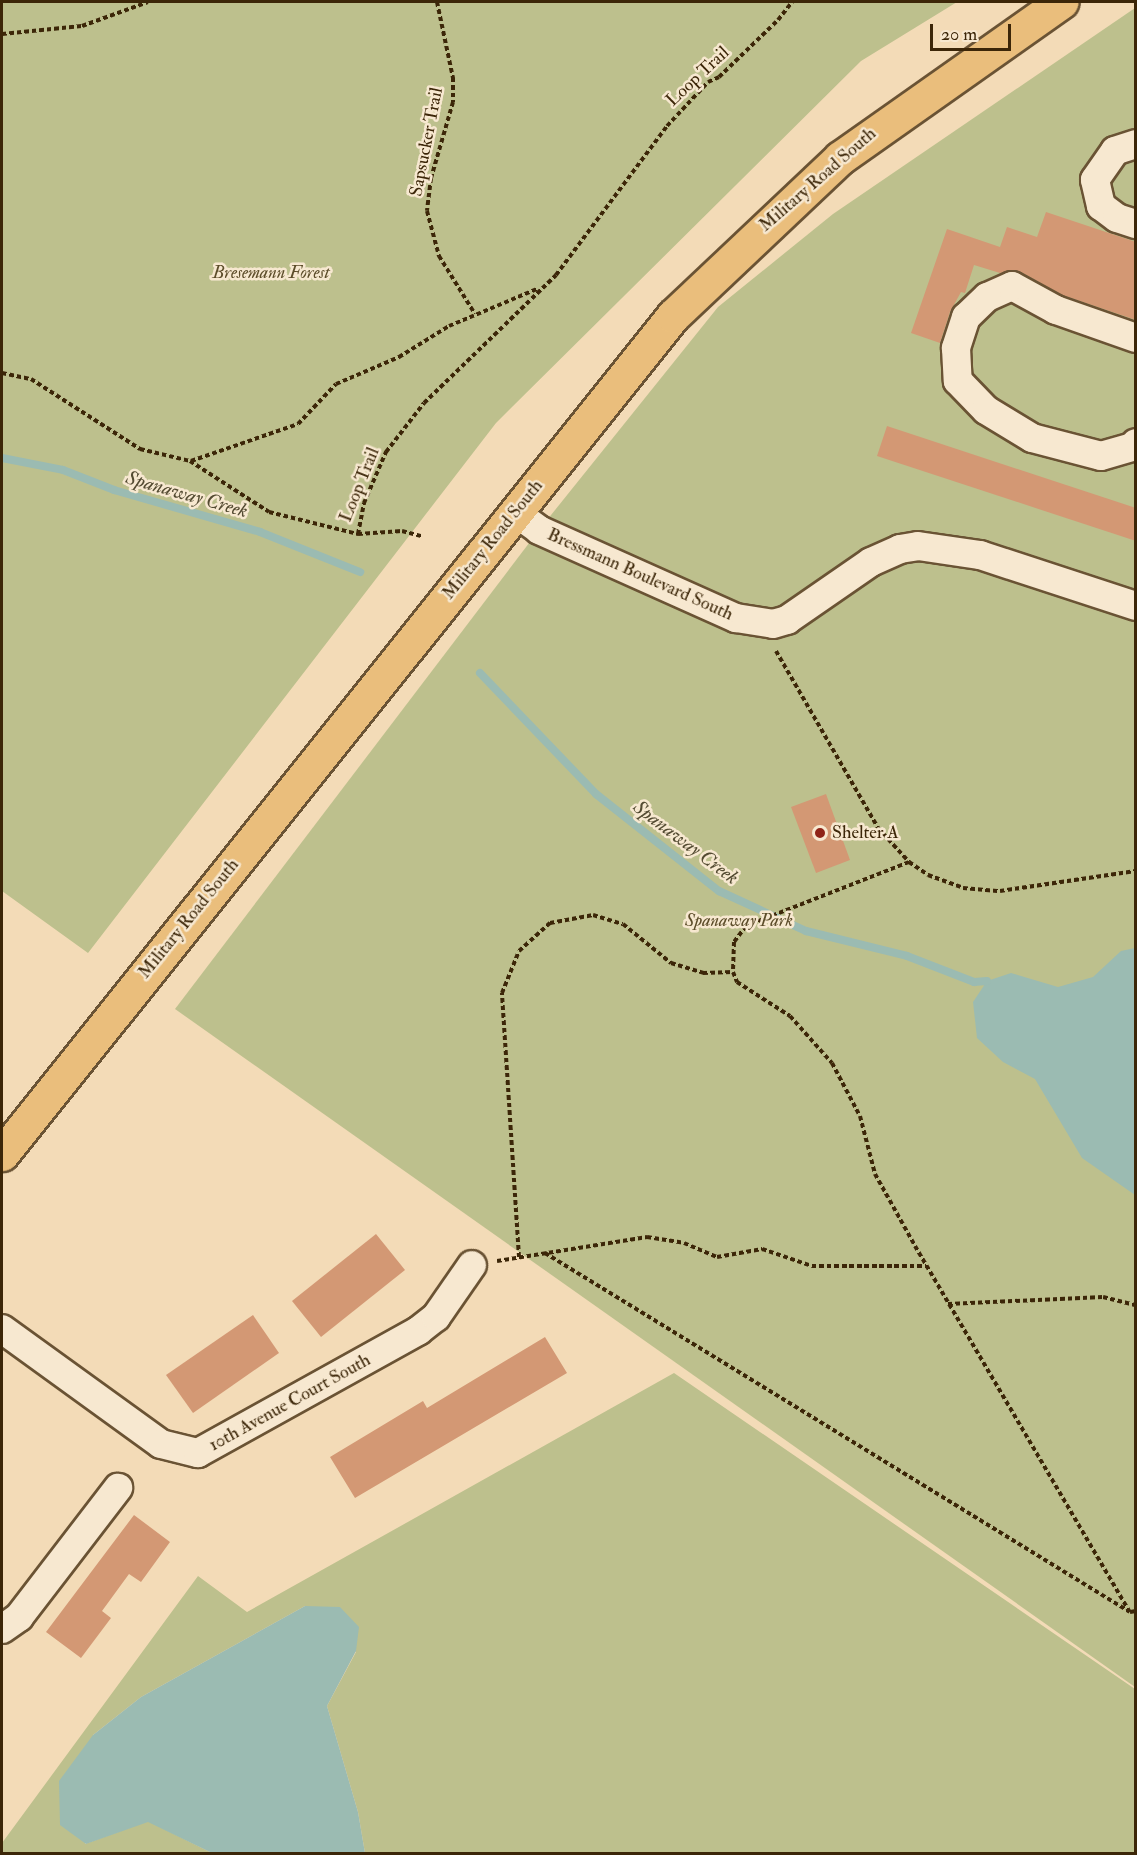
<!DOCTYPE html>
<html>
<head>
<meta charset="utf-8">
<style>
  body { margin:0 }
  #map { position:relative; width:1137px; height:1855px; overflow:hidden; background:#f3dbb7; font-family:"IM FELL Double Pica",serif }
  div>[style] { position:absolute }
  .green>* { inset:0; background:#bdc08d }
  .water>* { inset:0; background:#9bbbb2 }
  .stream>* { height:8px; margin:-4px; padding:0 4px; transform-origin:4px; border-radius:4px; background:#9bbbb2 }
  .building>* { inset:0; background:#d39874 }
  .path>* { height:4px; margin-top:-2px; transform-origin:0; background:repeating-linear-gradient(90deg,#3c2608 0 4.5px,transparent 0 7.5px) }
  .roads { filter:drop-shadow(2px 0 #6a5334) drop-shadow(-2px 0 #6a5334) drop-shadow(0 2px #6a5334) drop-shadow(0 -2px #6a5334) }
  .minor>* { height:28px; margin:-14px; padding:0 14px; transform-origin:14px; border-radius:14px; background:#f7e8d0 }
  .major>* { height:33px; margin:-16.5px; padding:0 16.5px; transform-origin:16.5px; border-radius:16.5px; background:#eabe7c }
  .dots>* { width:16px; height:16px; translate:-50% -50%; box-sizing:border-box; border:3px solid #f7e8d0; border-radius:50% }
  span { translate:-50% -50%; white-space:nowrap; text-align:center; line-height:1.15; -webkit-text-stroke:5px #f7e8d0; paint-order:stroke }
  .street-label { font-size:18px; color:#3c2608 }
  .park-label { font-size:18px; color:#5c4c29; font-style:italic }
  .poi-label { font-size:18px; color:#3c2608 }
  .left { translate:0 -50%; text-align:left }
  .water-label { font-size:20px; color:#544b32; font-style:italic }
  .frame { position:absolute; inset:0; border:3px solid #3c2608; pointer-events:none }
  .scale { position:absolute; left:930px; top:24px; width:81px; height:27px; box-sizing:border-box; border:3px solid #3c2608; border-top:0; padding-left:8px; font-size:18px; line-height:21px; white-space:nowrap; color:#3c2608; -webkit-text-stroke:4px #f7e8d0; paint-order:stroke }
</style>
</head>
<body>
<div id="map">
  <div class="green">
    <i style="clip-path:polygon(2px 2px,957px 2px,861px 61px,496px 423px,88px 953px,2px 891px)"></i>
    <i style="clip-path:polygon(1135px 8px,1135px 1687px,175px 1009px,539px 530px,718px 307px,833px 214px)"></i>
    <i style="clip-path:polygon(674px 1373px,1135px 1689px,1135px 1853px,365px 1853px,358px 1812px,327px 1706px,356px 1652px,305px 1606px,141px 1697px,93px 1735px,85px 1844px,148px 1821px,212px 1853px,2px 1854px,2px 1843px,198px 1576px,247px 1612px)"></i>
  </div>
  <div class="water">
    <i style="clip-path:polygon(1135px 948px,1136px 948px,1135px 1195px,1082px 1158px,1035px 1079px,1003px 1062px,977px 1038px,973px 1002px,987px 981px,1011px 973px,1058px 987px,1093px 977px,1121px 951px)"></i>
    <i style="clip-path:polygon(305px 1606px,340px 1607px,359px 1627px,356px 1651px,327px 1706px,358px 1812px,365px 1853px,212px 1853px,148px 1822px,86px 1844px,60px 1825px,59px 1781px,93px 1735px,141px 1697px)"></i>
  </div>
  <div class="stream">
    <i style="left:2px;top:458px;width:62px;rotate:11.1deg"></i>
    <i style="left:63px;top:470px;width:55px;rotate:21.4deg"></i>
    <i style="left:114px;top:490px;width:152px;rotate:16deg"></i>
    <i style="left:260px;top:532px;width:108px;rotate:21.8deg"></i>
    <i style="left:480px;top:673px;width:168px;rotate:46.2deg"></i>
    <i style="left:596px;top:794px;width:157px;rotate:38.3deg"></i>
    <i style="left:719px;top:891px;width:96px;rotate:24.7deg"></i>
    <i style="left:806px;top:931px;width:104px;rotate:13.9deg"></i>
    <i style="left:907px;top:956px;width:72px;rotate:21.2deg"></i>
    <i style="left:974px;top:982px;width:13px;rotate:-4deg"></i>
  </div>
  <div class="building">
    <i style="clip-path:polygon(1046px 212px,1136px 242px,1136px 320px,1062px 295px,1019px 271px,1000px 273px,974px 265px,965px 293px,961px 292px,950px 312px,940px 343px,911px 333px,947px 229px,1000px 247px,1007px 227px,1037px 237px)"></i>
    <i style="clip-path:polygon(887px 426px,1136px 508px,1136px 541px,877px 456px)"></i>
    <i style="clip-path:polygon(826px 794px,850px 860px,816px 873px,791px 807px)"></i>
    <i style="clip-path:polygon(376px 1234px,405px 1270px,321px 1337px,292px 1301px)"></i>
    <i style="clip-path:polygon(253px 1315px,279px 1353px,193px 1413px,166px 1375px)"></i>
    <i style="clip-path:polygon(545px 1337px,567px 1373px,355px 1498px,330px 1457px,423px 1401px,427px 1408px)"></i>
    <i style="clip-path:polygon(134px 1515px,170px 1542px,141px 1582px,129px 1574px,102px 1611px,111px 1618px,81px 1658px,46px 1632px)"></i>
  </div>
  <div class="path">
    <i style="left:437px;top:2px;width:78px;rotate:78.1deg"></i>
    <i style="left:453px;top:78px;width:24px;rotate:90deg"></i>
    <i style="left:453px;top:102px;width:79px;rotate:106.1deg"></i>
    <i style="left:431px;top:178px;width:33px;rotate:97deg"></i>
    <i style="left:427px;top:211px;width:47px;rotate:75.1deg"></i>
    <i style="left:439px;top:256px;width:68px;rotate:58.2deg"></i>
    <i style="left:2px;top:34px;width:80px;rotate:-5.7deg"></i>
    <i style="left:82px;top:26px;width:70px;rotate:-20deg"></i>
    <i style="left:2px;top:373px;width:30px;rotate:12deg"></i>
    <i style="left:31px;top:379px;width:130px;rotate:32.7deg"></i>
    <i style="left:140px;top:449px;width:51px;rotate:13.5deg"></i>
    <i style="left:190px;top:461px;width:94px;rotate:32.8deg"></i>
    <i style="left:269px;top:512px;width:92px;rotate:13.9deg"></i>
    <i style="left:358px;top:534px;width:32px;rotate:-79deg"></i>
    <i style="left:364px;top:503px;width:56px;rotate:-66.7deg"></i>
    <i style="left:386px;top:452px;width:62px;rotate:-52.2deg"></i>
    <i style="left:424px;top:403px;width:184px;rotate:-44.1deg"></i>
    <i style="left:556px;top:275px;width:186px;rotate:-53.3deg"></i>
    <i style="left:667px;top:126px;width:60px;rotate:-47deg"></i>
    <i style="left:708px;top:82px;width:12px;rotate:-24deg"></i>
    <i style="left:719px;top:77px;width:82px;rotate:-44deg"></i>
    <i style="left:778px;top:20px;width:23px;rotate:-52deg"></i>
    <i style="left:191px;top:461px;width:113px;rotate:-19.1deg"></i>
    <i style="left:298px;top:424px;width:55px;rotate:-46.5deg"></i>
    <i style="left:336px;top:384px;width:69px;rotate:-23.2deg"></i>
    <i style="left:399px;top:357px;width:59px;rotate:-31.8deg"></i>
    <i style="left:449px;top:326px;width:95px;rotate:-22.8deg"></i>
    <i style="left:358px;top:534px;width:44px;rotate:-3.9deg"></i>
    <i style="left:402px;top:531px;width:20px;rotate:15deg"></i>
    <i style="left:776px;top:651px;width:204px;rotate:60deg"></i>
    <i style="left:878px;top:828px;width:46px;rotate:47.6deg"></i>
    <i style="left:909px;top:862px;width:23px;rotate:34deg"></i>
    <i style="left:928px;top:875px;width:37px;rotate:20deg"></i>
    <i style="left:963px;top:888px;width:37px;rotate:5deg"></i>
    <i style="left:1000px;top:891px;width:137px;rotate:-8.4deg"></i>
    <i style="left:909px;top:862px;width:175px;rotate:158.6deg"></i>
    <i style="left:746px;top:926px;width:20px;rotate:127deg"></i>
    <i style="left:734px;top:942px;width:30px;rotate:92deg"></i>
    <i style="left:733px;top:972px;width:11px;rotate:68deg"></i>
    <i style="left:737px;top:982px;width:63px;rotate:32.7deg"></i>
    <i style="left:790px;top:1016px;width:63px;rotate:48.2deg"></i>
    <i style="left:832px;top:1063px;width:60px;rotate:62.2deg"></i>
    <i style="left:860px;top:1116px;width:60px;rotate:75.5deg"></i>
    <i style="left:875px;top:1174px;width:82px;rotate:60.9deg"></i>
    <i style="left:915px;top:1246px;width:424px;rotate:59.6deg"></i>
    <i style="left:1130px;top:1612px;width:6px;rotate:-9deg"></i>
    <i style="left:545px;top:1253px;width:686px;rotate:31.54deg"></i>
    <i style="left:519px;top:1257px;width:265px;rotate:-93.7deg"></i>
    <i style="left:502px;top:993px;width:45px;rotate:-68deg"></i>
    <i style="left:519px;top:951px;width:42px;rotate:-42.1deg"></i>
    <i style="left:550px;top:923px;width:44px;rotate:-10.5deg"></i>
    <i style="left:593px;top:915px;width:31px;rotate:17deg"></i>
    <i style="left:623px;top:924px;width:62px;rotate:39.1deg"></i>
    <i style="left:671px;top:963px;width:34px;rotate:17deg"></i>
    <i style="left:703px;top:973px;width:30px;rotate:-2deg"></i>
    <i style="left:497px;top:1261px;width:152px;rotate:-9.1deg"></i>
    <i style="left:647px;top:1237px;width:37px;rotate:9deg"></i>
    <i style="left:684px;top:1243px;width:36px;rotate:23deg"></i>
    <i style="left:717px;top:1257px;width:46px;rotate:-10.1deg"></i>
    <i style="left:762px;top:1249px;width:53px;rotate:18.8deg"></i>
    <i style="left:812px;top:1266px;width:114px"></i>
    <i style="left:948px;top:1304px;width:155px;rotate:-2.6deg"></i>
    <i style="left:1103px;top:1297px;width:34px;rotate:14deg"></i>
  </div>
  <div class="roads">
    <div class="minor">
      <i style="left:1136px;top:144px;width:22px;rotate:162deg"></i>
      <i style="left:1115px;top:151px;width:35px;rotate:125deg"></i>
      <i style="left:1095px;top:180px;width:27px;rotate:77deg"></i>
      <i style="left:1101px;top:206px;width:20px;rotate:37deg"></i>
      <i style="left:1117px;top:218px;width:20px;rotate:18deg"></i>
      <i style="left:1136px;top:338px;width:85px;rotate:-160.7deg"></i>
      <i style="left:1056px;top:310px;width:50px;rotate:-151.4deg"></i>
      <i style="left:1012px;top:286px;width:27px;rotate:156deg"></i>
      <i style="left:987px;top:297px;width:29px;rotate:136deg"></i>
      <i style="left:966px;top:317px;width:33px;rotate:108deg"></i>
      <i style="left:956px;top:348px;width:33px;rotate:87deg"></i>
      <i style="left:958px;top:381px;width:40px;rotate:46deg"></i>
      <i style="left:986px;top:410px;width:54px;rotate:31.3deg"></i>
      <i style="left:1032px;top:438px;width:71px;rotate:14.6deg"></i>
      <i style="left:1101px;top:456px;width:33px;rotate:-16deg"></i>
      <i style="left:1133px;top:447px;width:5px;rotate:-53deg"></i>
      <i style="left:516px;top:513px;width:29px;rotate:36deg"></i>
      <i style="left:539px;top:530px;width:216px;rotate:24.1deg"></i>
      <i style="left:736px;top:618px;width:37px;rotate:9deg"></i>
      <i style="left:773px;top:624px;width:15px;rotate:-16deg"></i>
      <i style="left:787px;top:620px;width:102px;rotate:-34.6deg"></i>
      <i style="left:871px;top:562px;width:32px;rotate:-24deg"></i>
      <i style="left:900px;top:549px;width:18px;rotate:-9deg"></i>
      <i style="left:918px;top:546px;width:63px;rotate:8.3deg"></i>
      <i style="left:980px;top:555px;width:164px;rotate:18.1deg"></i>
      <i style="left:2px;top:1329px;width:196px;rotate:35.9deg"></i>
      <i style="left:161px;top:1444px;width:38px;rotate:14deg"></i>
      <i style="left:198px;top:1453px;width:252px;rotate:-29deg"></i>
      <i style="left:418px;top:1331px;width:23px;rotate:-38deg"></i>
      <i style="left:436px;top:1317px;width:63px;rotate:-55.3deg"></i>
      <i style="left:2px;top:1629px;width:21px;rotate:-35deg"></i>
      <i style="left:19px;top:1617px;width:163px;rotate:-52.5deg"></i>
    </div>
    <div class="major">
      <i style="left:2px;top:1154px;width:1074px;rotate:-51.32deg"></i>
      <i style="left:673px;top:316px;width:230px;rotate:-43.4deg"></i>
      <i style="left:840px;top:158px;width:271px;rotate:-35.2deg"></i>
    </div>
  </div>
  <div class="dots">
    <i style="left:820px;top:833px;background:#8f2418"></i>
  </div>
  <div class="street-label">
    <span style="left:698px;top:77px;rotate:-43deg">Loop Trail</span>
    <span style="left:427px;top:142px;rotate:-79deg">Sapsucker Trail</span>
    <span style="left:818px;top:180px;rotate:-41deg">Military Road South</span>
    <span style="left:360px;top:485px;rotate:-68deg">Loop Trail</span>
    <span style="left:493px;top:540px;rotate:-51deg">Military Road South</span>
    <span style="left:640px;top:575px;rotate:24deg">Bressmann Boulevard South</span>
    <span style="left:189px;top:919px;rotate:-51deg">Military Road South</span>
    <span style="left:290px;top:1403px;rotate:-29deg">10th Avenue Court South</span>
  </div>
  <div class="park-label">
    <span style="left:271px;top:273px">Bresemann Forest</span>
    <span style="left:739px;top:921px">Spanaway Park</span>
  </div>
  <div class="poi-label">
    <span class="left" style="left:832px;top:833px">Shelter A</span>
  </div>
  <div class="water-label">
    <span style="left:187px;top:494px;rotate:16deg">Spanaway Creek</span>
    <span style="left:686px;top:842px;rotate:37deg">Spanaway Creek</span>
  </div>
  <div class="frame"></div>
  <div class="scale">20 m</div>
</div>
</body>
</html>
